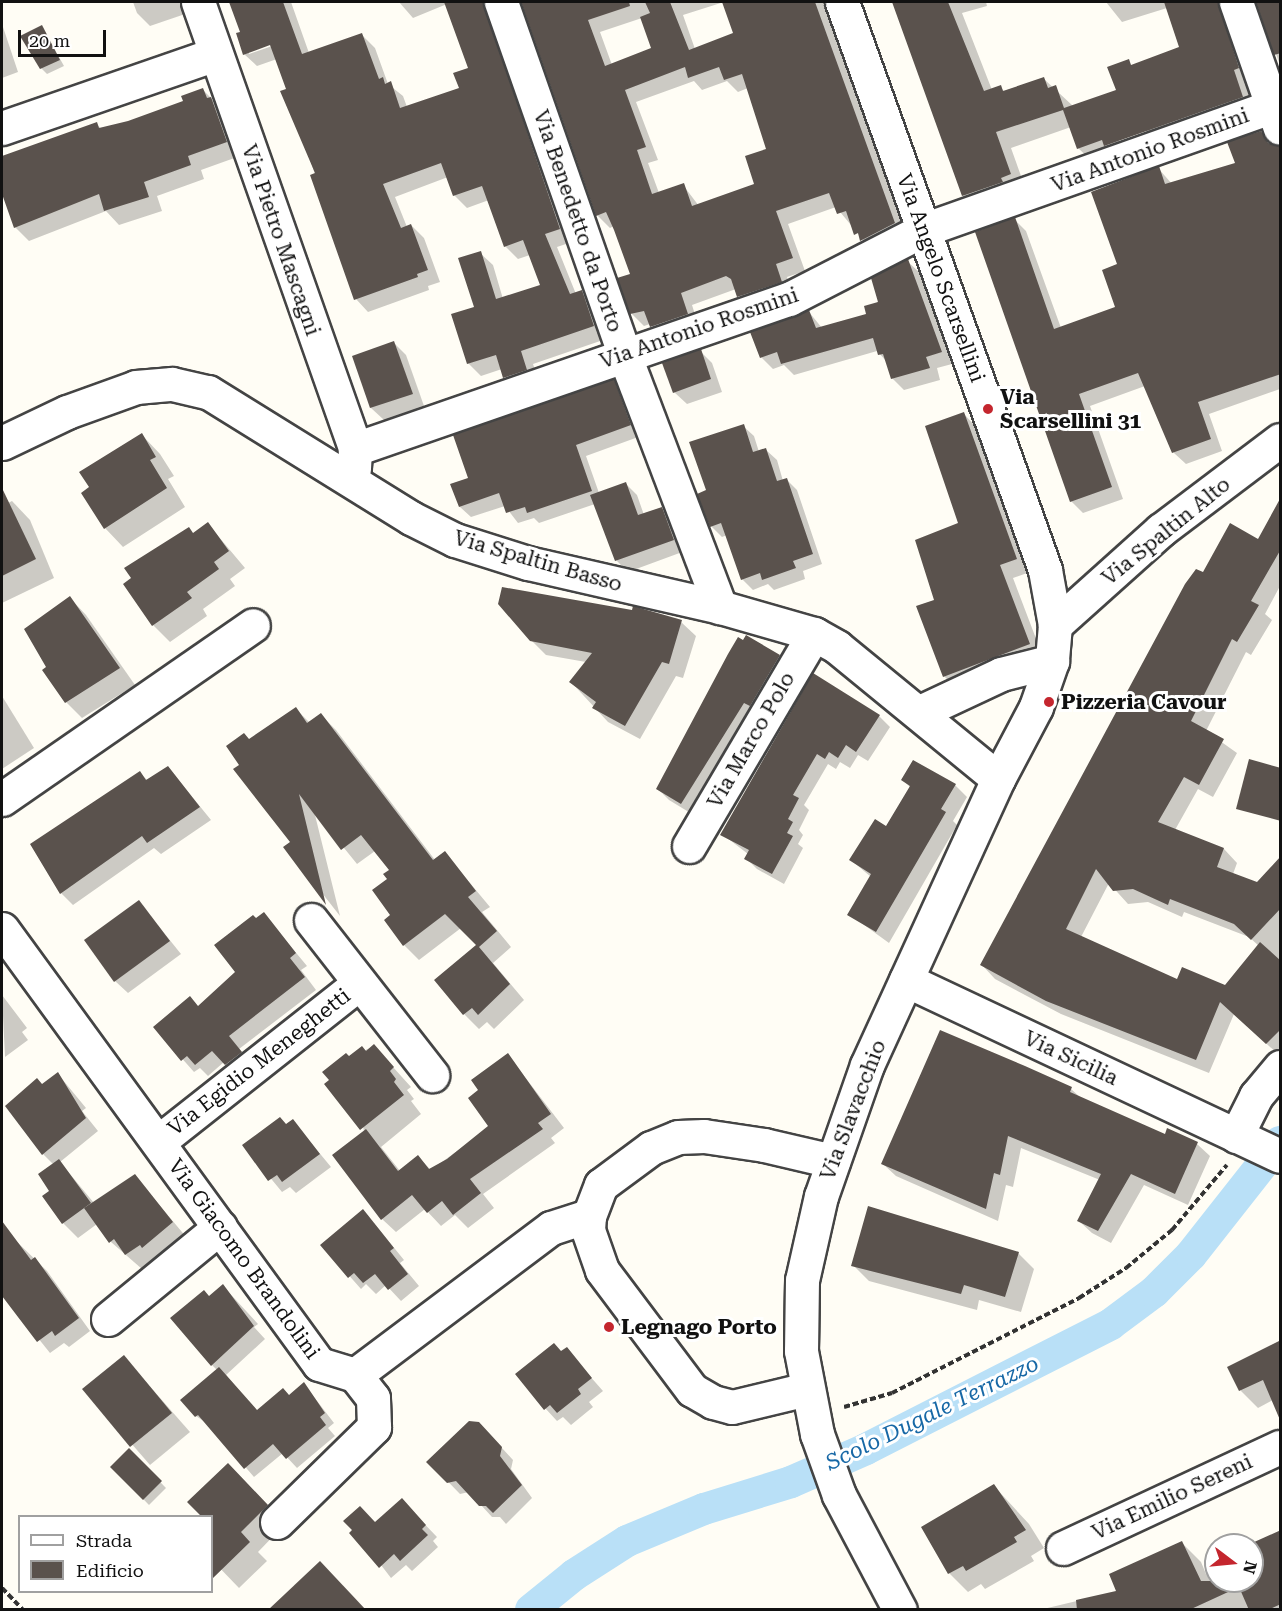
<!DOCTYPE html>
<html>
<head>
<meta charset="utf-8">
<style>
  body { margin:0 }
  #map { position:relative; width:1282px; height:1611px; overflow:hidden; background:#fffdf5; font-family:"Roboto Serif",serif }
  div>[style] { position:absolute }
  .shadow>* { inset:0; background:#0003 }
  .canal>* { height:32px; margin:-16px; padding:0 16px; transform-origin:16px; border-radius:16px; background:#b9e0f7 }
  .building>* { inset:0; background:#5a524d }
  .path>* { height:4px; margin-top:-2px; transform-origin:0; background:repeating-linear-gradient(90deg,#333 0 6px,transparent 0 9px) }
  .roads { filter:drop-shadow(2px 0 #444) drop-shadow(-2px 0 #444) drop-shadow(0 2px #444) drop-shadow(0 -2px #444) }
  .minor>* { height:33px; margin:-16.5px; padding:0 16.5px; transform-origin:16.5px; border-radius:16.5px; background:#fff }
  .tertiary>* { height:33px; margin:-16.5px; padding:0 16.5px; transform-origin:16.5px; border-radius:16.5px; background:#fff }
  .dots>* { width:16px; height:16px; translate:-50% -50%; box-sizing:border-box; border:3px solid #fff; border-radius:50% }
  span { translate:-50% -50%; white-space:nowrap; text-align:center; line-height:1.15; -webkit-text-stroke:6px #fff; paint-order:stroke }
  .street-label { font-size:21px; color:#111 }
  .poi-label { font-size:21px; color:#111; font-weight:700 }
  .left { translate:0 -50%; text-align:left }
  .water-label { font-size:22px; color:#1768a6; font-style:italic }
  .frame { position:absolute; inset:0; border:3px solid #111; pointer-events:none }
  .legend { position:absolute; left:18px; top:1515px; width:195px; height:78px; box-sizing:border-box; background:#fff; border:2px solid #a0a0a0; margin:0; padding:8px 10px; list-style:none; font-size:18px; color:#111 }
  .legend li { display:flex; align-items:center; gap:12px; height:30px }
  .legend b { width:30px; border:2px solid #a0a0a0 }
  .north { position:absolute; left:1204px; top:1533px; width:60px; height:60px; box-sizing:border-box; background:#fff; border:2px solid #a0a0a0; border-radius:50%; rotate:106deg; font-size:16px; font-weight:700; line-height:24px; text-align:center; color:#111 }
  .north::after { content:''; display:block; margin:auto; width:21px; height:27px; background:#c4262e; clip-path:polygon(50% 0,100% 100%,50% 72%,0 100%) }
  .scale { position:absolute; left:18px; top:30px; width:88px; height:27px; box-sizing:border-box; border:3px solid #111; border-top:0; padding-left:8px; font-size:18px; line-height:21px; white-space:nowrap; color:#111; -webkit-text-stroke:4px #fff; paint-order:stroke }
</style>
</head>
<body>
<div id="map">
  <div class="shadow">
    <i style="clip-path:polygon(133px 2px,196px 2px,191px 12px,150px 26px,137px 13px)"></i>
    <i style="clip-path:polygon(evenodd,231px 2px,291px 2px,309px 53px,362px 35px,375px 48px,388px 84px,403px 96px,407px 107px,461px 89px,470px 69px,447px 4px,413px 18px,399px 2px,503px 2px,572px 242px,557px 247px,576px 294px,581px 292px,594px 304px,606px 339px,533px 364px,539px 382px,517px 390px,502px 369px,481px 376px,468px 363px,480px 253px,493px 265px,503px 299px,542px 286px,530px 255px,518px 259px,505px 246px,489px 200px,467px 208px,454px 195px,448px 177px,395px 197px,407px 227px,411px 225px,424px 238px,440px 282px,428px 286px,429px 290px,368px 312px,356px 299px,277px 59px,257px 66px,244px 54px,242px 33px,231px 2px,277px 41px,278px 44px,249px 54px,249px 51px,277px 41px)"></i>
    <i style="clip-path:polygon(evenodd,522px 2px,823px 2px,907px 236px,874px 253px,836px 207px,788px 224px,805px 271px,787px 277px,793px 294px,751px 309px,736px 289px,692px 305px,699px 327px,664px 339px,650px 324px,644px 326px,631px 313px,631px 275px,614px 226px,610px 228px,597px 215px,522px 2px,724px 2px,734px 34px,695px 49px,683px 15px,724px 2px,522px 2px,642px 18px,653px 49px,612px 65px,600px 32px,642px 18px,522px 2px,694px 81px,702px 90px,727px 81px,738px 92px,748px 88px,768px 150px,756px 185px,699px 206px,683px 185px,659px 193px,648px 163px,658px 160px,636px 102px,694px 81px)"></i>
    <i style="clip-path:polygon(893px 2px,986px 2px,987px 6px,962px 13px,992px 90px,1000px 87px,1005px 92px,1044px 79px,1073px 106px,1107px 115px,1123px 153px,1094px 163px,1078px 148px,1071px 127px,1011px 148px,1026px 190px,979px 211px,963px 195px)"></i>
    <i style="clip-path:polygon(1106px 2px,1234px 2px,1250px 80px,1245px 81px,1254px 108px,1158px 142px,1146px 131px,1181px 48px,1167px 8px,1122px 22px)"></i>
    <i style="clip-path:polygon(1257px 2px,1280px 2px,1280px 65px)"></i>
    <i style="clip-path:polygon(2px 24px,18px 72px,2px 78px)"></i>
    <i style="clip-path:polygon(42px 27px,64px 66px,47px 74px,41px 68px)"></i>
    <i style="clip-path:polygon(202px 89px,225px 112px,240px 156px,201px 170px,204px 179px,157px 196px,162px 211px,119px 225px,106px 211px,29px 241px,15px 227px,2px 189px,2px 157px,97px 124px,101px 129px,129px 122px,185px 102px)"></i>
    <i style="clip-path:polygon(1261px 132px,1274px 147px,1280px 146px,1280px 389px,1209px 414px,1222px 451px,1186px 464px,1174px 453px,1145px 386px,1090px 406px,1123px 499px,1083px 513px,1071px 501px,1014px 219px,1026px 231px,1061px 328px,1117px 308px,1119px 265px,1158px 168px,1172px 184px,1237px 164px)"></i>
    <i style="clip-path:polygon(907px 261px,919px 272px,952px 364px,937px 368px,940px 380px,904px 390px,892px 378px,887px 362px,877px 351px,794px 375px,784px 365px,773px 369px,761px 357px,809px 312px,822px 328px,868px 315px)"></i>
    <i style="clip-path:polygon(394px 343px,406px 355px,424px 406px,384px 420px,371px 408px,354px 357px)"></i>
    <i style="clip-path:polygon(700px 351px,712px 363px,722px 392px,687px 404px,674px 392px)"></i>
    <i style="clip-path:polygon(613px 381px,624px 392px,641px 436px,586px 456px,599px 493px,626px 484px,637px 495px,644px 515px,661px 508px,673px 520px,685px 551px,628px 572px,617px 561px,595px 504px,539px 523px,534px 518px,518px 523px,505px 506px,471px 517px,460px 507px,470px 479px)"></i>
    <i style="clip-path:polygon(964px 414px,977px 428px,1030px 572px,1013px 578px,1043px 657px,957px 690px,944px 676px,936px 601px,960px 524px)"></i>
    <i style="clip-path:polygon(743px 426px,754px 436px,759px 452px,766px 450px,777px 460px,783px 481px,787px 480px,797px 490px,822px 564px,803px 571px,805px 579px,774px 590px,768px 584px,753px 590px,742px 579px,727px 535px,722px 537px,711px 526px,708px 491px)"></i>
    <i style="clip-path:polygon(142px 435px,160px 454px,174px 476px,168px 479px,185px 507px,123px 547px,105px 528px)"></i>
    <i style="clip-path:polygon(evenodd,1280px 500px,1280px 586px,1265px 614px,1272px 620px,1251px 655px,1246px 652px,1206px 731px,1237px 753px,1213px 797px,1198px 789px,1175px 830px,1224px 849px,1237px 863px,1233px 874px,1257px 884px,1280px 859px,1280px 1056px,1234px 1014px,1209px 1073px,1061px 1014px,995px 979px,982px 965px,1203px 575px,1258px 541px,1280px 500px,1109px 883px,1128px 904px,1148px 902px,1182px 917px,1184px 912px,1249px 937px,1259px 946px,1226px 986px,1178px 981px,1081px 937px,1109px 883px)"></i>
    <i style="clip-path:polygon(12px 501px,30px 520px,54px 578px,2px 603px,2px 506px)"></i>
    <i style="clip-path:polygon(208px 524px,245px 568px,230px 579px,235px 586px,203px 609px,207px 616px,170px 642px,153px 625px,194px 534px)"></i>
    <i style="clip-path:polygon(70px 598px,86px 615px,135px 685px,82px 718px,66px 702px,48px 667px)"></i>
    <i style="clip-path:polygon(681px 622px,696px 636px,683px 678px,676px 676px,640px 739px,608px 722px,571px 682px,586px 662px,546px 655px,531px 640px)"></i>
    <i style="clip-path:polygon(779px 656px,790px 667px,692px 814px,669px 800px,658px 789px)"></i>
    <i style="clip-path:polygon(2px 696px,34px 748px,2px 769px)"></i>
    <i style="clip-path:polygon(296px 709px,310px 723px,321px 715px,336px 730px,435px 860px,445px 853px,490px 907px,482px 912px,511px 947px,493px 963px,524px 1000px,494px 1029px,487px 1022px,479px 1029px,464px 1014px,478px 945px,461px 928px,419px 960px,404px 945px,392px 915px,391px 870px,375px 851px,357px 864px,314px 811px,340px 916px,286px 847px,293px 843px,241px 766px,250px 741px)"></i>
    <i style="clip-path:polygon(879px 716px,890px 727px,868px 761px,858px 755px,850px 768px,840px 762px,836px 769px,828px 764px,804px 805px,809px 810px,799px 830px,803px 835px,798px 844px,803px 848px,784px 884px,757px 869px,746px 858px,748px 854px,722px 834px,786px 727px)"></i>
    <i style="clip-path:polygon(168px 767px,211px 820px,161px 854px,154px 848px,73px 905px,61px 893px,140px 773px,148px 781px)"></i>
    <i style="clip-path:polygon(903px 780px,955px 785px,967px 797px,953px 821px,957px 825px,889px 943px,849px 914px,871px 877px,851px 860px,887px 828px,911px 788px)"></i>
    <i style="clip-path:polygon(139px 902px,181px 954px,128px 993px,115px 981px)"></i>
    <i style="clip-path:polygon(264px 914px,307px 966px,301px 970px,316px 990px,239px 1049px,253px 1064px,238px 1076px,224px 1062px,208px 1076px,200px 1068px,194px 1072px,155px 1028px,198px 1007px,237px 972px,256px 920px)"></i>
    <i style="clip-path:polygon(2px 995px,27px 1028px,22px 1032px,28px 1040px,5px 1057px)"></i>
    <i style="clip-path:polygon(374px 1046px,411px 1087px,407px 1090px,414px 1099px,411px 1101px,421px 1114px,381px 1147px,400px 1171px,418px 1157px,431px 1170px,490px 1127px,481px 1091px,508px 1055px,564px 1128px,551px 1138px,555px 1143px,483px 1194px,494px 1208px,468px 1228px,455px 1215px,441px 1226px,425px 1209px,396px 1232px,382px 1219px,349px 1058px)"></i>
    <i style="clip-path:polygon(58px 1074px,86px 1108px,82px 1111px,98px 1131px,60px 1162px,94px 1203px,135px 1176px,187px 1238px,142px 1269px,111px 1242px,97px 1224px,78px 1238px,63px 1223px,51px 1191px,54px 1165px,43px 1154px,43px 1086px)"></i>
    <i style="clip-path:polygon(1071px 1089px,1081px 1098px,1165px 1136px,1197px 1144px,1210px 1156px,1188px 1205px,1144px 1185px,1111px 1243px,1092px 1233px,1079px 1221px,1100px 1180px,1021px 1148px,1013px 1187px,1006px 1185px,998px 1221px,896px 1176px,883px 1164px)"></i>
    <i style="clip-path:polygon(293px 1121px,331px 1167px,296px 1193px,290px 1187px,282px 1192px,244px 1146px)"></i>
    <i style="clip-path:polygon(374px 1223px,404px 1260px,400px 1263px,419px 1286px,401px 1301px,386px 1285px,376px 1294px,366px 1284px,361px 1289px,322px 1245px)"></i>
    <i style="clip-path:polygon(11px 1236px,47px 1271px,90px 1331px,69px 1347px,64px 1343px,50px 1353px,2px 1293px,2px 1243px)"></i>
    <i style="clip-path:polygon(1018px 1253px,1034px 1269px,1021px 1312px,979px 1300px,977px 1310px,869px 1281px,853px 1265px)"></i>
    <i style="clip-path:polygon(223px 1286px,258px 1324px,254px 1327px,265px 1339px,226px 1375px,257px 1412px,290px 1397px,304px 1384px,334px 1423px,328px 1428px,335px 1436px,297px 1468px,283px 1453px,254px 1477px,208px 1424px,196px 1416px,217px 1370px,212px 1365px,210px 1297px)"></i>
    <i style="clip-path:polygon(1280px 1344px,1273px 1400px,1258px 1408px,1241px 1391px,1229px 1368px)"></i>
    <i style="clip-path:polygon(566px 1349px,603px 1391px,589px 1402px,593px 1407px,571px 1425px,563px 1417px,557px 1421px,545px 1408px,562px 1352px)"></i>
    <i style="clip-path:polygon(124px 1357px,190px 1432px,150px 1465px,84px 1389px)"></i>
    <i style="clip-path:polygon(491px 1436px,513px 1460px,511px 1469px,532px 1498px,506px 1524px,500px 1517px,492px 1517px,469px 1492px,460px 1494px,429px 1462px)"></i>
    <i style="clip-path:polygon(129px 1450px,166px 1488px,149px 1505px,112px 1467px)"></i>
    <i style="clip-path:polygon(247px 1484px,285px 1524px,258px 1552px,267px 1561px,239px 1588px,212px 1560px,212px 1516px,203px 1516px,189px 1502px)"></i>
    <i style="clip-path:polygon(994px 1486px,1029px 1524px,1044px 1548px,1031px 1556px,1034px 1561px,985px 1589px,981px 1584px,968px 1592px,949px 1573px,923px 1527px)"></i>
    <i style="clip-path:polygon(413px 1512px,437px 1537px,433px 1541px,438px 1547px,412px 1571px,406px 1565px,391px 1578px,354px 1530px)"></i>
    <i style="clip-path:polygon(1280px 1532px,1280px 1610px,1125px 1610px,1182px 1543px,1201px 1562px,1206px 1574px,1216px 1569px,1216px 1581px,1252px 1581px,1252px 1552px)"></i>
    <i style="clip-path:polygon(1081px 1600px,1090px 1610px,1039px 1610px)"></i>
  </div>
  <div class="canal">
    <i style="left:531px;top:1610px;width:55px;rotate:-39.1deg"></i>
    <i style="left:574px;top:1575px;width:63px;rotate:-32.7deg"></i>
    <i style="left:627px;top:1541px;width:83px;rotate:-22.6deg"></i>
    <i style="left:704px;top:1509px;width:91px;rotate:-17.2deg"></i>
    <i style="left:791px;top:1482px;width:82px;rotate:-23.7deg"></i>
    <i style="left:866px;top:1449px;width:275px;rotate:-27deg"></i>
    <i style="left:1111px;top:1324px;width:54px;rotate:-36.7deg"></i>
    <i style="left:1154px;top:1292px;width:52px;rotate:-45deg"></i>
    <i style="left:1191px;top:1255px;width:144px;rotate:-51.8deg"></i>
  </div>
  <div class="building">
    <i style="clip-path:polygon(229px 2px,283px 2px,302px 54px,362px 33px,379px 79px,383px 77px,385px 84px,391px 81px,400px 108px,459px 88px,453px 73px,468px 68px,444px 2px,483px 2px,560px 229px,545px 234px,570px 294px,582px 290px,594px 326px,521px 351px,527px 370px,503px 378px,496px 355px,467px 364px,451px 314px,474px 307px,458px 258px,481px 251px,496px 299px,540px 285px,523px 240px,504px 247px,482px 186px,453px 196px,441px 163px,383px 184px,401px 228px,411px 224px,428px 270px,417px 274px,418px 277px,354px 300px,310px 175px,315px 173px,280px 91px,286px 89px,270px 45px,243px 55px,236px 33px,240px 32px)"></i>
    <i style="clip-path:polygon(evenodd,521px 2px,629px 2px,630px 6px,588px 20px,605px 66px,651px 48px,640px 17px,650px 13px,645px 2px,670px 2px,689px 50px,733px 33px,722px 2px,815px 2px,895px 223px,860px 241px,858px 233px,854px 235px,846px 211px,837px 214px,829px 193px,776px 211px,793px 258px,776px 264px,782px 282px,737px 297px,731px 279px,726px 276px,681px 293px,688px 314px,650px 327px,644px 311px,630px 314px,617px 278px,630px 274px,614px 230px,606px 212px,596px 216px,521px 2px,685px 67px,688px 78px,719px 67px,724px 80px,742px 74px,766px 149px,745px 156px,754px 184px,692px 206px,684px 183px,652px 194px,637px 150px,646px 147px,625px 90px,685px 67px)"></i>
    <i style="clip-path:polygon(892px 2px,948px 2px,984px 91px,1001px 85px,1003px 91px,1044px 77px,1048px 88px,1056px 85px,1064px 108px,1116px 90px,1107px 67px,1129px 59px,1131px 65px,1179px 47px,1164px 2px,1218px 2px,1239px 68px,1234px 70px,1243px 97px,1104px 146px,1102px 140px,1077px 149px,1063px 110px,996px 132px,1011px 174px,1001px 178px,1003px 182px,962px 196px)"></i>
    <i style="clip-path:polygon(1256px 2px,1281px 2px,1281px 53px,1274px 55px)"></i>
    <i style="clip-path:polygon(42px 25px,60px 60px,40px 69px,20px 36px)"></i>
    <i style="clip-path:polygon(203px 88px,207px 98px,211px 97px,227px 142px,188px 156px,191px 165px,144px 182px,149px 197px,104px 211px,99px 194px,14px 228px,2px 194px,2px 156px,97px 122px,99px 128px,128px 121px,183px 101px,181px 96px)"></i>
    <i style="clip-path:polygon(1261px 131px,1268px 143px,1281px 146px,1281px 374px,1198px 402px,1211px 439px,1172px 453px,1138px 373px,1079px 394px,1112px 487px,1070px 502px,975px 232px,1015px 217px,1054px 329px,1115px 307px,1102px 270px,1117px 264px,1091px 192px,1159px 166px,1165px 184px,1235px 163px,1227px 142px)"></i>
    <i style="clip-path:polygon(908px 259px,942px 352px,926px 357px,930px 368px,891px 379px,883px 354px,878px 355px,873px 338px,781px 364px,777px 352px,760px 358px,750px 332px,809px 310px,816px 328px,866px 314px,864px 306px,878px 302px,871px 278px)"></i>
    <i style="clip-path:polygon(394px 341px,413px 394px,370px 408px,352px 356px)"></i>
    <i style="clip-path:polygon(701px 349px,711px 379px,673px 393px,662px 363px)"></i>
    <i style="clip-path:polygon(614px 379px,631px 425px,576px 445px,592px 491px,527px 513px,525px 507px,506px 513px,499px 493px,459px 507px,450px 484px,468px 478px,453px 435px)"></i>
    <i style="clip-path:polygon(964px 412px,1017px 559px,1000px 565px,1030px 644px,943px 677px,916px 606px,934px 600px,915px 540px,958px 523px,925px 426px)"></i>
    <i style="clip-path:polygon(744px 424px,753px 452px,766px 448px,777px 481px,787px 478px,813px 554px,793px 561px,796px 568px,762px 580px,760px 573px,741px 580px,721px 523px,710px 527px,697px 494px,706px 490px,689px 442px)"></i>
    <i style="clip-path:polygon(142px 433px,156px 457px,150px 460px,167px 488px,104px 529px,81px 493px,89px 487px,79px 472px)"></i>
    <i style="clip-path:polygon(626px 482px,638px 515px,662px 507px,674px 540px,615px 561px,590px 495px)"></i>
    <i style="clip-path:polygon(2px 488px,36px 559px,2px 576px)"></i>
    <i style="clip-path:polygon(1281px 497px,1281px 549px,1251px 601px,1259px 605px,1237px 642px,1232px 639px,1191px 721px,1224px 739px,1199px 785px,1184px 777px,1158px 822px,1224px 848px,1217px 867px,1257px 882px,1281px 856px,1281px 908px,1251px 940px,1234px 924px,1170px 899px,1168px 905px,1133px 889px,1113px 891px,1096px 869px,1066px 929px,1177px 979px,1182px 967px,1225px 985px,1260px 942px,1281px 961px,1281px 1029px,1266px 1044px,1220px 1002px,1196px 1060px,1046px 1001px,980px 965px,1185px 584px,1196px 569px,1203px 572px,1230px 523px,1258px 539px)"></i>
    <i style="clip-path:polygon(208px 522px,229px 551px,214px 562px,219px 569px,187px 592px,192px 598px,152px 626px,123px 584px,131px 578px,124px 568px,189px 527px,193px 533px)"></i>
    <i style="clip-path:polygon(502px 587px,632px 610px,633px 606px,682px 620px,669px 664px,662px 662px,625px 726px,592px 708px,596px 702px,569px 682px,592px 653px,530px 641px,498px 604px)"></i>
    <i style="clip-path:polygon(70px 596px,120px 668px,65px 703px,42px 670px,46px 667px,24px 629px)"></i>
    <i style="clip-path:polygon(746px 635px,780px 655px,750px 706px,744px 703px,681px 804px,656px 789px,728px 654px,738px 637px,743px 640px)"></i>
    <i style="clip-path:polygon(813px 673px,880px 715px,856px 752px,846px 745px,838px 758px,829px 752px,825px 759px,817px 754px,793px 795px,799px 798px,788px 819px,793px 822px,787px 833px,793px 836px,772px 874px,744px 859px,749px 850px,720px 835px)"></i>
    <i style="clip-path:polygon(296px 707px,307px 723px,321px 713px,433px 860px,445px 851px,476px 891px,468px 897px,497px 931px,479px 947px,510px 984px,478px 1015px,472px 1008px,463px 1015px,434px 980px,476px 945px,445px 914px,403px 946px,384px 920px,390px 915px,372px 890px,387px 879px,383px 874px,389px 870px,361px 835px,341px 850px,299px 794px,326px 905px,283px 847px,290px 842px,233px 769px,239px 765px,226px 746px,244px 733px,249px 739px)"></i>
    <i style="clip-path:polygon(1249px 759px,1281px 768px,1281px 821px,1236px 809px)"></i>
    <i style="clip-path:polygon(913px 760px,956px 784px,941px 809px,946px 812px,876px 932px,847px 915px,871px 874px,849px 860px,875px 819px,886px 826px,910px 786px,901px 780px)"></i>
    <i style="clip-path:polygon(168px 766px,200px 807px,147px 843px,142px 836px,60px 894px,30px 844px,140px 771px,146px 780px)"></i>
    <i style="clip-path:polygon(139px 900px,170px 941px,114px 982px,84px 940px)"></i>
    <i style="clip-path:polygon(264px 912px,296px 953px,290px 958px,305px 977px,229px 1036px,242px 1052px,225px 1065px,212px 1051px,195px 1065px,187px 1056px,181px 1061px,153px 1027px,190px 996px,198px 1006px,235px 972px,214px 945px,253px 915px,256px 918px)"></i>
    <i style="clip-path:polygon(940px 1030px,1025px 1066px,1072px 1087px,1070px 1092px,1165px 1134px,1167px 1128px,1198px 1142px,1175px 1194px,1131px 1174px,1098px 1231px,1077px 1221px,1101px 1174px,1008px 1136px,1000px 1175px,994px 1173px,986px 1209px,881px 1164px)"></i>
    <i style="clip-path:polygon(374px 1044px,394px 1067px,390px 1071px,396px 1079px,394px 1082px,404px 1095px,360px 1130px,324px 1084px,329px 1080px,322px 1072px,346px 1053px,349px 1056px,362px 1046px,366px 1051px)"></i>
    <i style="clip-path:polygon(508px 1053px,551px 1114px,538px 1123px,543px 1129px,470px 1179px,481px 1193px,453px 1215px,442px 1201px,427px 1213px,412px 1195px,381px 1220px,332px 1155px,366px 1129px,398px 1171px,418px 1155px,429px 1169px,447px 1159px,488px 1126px,468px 1098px,478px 1090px,471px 1080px)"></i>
    <i style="clip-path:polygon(58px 1072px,86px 1118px,42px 1155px,5px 1106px,37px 1078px,42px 1084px)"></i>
    <i style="clip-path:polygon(280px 1117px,286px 1124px,293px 1119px,320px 1154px,282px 1182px,277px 1175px,268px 1181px,242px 1145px)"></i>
    <i style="clip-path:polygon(59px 1159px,91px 1203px,62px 1224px,42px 1196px,49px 1191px,38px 1174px)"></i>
    <i style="clip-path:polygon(135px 1174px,173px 1222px,142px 1248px,140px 1245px,125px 1255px,114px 1239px,109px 1243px,84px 1208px)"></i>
    <i style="clip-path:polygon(868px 1206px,1019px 1252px,1005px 1297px,964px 1285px,961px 1294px,851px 1266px)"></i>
    <i style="clip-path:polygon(363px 1209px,394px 1248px,390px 1251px,408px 1274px,388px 1290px,375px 1274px,363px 1283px,354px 1273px,348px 1278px,320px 1245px)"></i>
    <i style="clip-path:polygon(2px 1221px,31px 1260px,35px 1257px,79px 1318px,55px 1336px,52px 1331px,37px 1342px,2px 1296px)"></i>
    <i style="clip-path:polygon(223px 1284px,254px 1326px,211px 1366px,170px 1318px,204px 1290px,209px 1296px)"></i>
    <i style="clip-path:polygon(1281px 1340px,1281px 1420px,1280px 1420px,1263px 1380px,1239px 1391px,1227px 1367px)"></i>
    <i style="clip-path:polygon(554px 1343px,561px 1351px,567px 1347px,592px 1378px,578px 1389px,581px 1394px,557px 1413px,550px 1405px,544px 1410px,515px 1374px)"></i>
    <i style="clip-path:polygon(124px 1355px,172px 1413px,130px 1447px,82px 1389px)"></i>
    <i style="clip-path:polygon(219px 1367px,257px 1410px,283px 1388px,289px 1395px,304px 1382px,325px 1413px,320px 1417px,326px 1425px,286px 1459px,273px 1444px,244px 1469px,198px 1415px,195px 1417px,180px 1400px)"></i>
    <i style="clip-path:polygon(469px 1421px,479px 1422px,502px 1447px,500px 1456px,522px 1485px,493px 1513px,486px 1506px,479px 1506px,456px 1481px,447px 1483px,426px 1462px)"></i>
    <i style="clip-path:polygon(129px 1448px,162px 1481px,143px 1500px,110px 1467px)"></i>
    <i style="clip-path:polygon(228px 1463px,268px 1505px,241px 1532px,250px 1542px,212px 1579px,212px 1516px,201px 1516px,187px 1502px)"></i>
    <i style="clip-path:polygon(994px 1484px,1026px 1530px,1014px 1537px,1017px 1542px,966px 1571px,963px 1566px,948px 1574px,921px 1527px)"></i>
    <i style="clip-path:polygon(402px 1498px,426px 1525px,422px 1529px,428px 1535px,400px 1561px,394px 1554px,379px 1568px,349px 1533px,352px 1530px,343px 1521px,360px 1506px,375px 1522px)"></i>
    <i style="clip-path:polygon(1281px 1530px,1281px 1604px,1268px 1610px,1249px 1610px,1239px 1587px,1189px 1610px,1077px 1610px,1076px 1600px,1116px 1591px,1109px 1574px,1182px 1541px,1201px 1581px,1252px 1581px,1252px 1543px)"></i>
    <i style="clip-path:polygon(320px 1561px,366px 1610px,268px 1610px)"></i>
  </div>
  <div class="path">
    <i style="left:844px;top:1407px;width:50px;rotate:-16.3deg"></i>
    <i style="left:892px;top:1393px;width:210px;rotate:-26.9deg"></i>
    <i style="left:1079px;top:1298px;width:56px;rotate:-32.6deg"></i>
    <i style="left:1126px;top:1268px;width:60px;rotate:-39.6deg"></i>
    <i style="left:1172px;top:1230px;width:85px;rotate:-49.8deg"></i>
    <i style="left:2px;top:1588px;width:30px;rotate:46deg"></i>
  </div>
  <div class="roads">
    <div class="minor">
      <i style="left:198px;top:2px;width:474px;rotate:70.6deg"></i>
      <i style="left:355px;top:449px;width:20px;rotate:93deg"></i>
      <i style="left:501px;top:2px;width:373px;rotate:70.7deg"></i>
      <i style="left:624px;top:354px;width:271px;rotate:69.2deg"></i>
      <i style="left:1236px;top:2px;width:133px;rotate:70.8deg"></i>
      <i style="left:2px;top:128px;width:226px;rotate:-19.1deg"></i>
      <i style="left:2px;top:443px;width:72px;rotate:-25.5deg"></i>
      <i style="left:67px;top:412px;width:73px;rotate:-19.9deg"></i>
      <i style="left:136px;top:387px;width:36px;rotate:-5deg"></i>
      <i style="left:172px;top:384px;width:37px;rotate:13deg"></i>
      <i style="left:208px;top:392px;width:239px;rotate:31.8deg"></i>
      <i style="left:411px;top:518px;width:49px;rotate:26.6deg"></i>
      <i style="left:455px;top:540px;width:77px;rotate:17.5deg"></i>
      <i style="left:528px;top:563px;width:197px;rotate:12.9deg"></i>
      <i style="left:720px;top:607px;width:98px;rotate:16deg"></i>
      <i style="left:814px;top:634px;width:26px;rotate:29deg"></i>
      <i style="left:837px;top:647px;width:208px;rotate:39.3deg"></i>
      <i style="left:355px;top:449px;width:459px;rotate:-19.1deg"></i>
      <i style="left:789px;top:299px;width:151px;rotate:-27.2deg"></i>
      <i style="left:923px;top:230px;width:371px;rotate:-19.5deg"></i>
      <i style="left:920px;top:712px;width:89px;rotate:-25.1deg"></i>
      <i style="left:1001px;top:674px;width:53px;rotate:-14.3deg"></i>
      <i style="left:2px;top:799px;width:305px;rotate:-34.7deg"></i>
      <i style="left:689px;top:846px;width:246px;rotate:-59.5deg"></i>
      <i style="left:311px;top:920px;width:197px;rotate:52deg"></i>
      <i style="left:2px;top:929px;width:538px;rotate:53.92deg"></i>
      <i style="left:319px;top:1364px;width:38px;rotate:17deg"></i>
      <i style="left:355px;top:1375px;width:245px;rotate:-36.9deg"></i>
      <i style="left:551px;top:1228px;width:40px;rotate:-18deg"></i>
      <i style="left:906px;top:980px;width:413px;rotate:25.2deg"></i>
      <i style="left:1236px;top:1136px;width:45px;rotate:-63.4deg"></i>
      <i style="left:1256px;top:1096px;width:38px;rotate:-50deg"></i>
      <i style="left:158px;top:1142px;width:256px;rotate:-38.3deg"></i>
      <i style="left:108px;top:1319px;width:145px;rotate:-39.4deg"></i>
      <i style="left:807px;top:1389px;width:77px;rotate:166.5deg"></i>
      <i style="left:732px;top:1407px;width:20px;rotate:-165deg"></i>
      <i style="left:713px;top:1402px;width:24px;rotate:-150deg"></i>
      <i style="left:692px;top:1390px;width:150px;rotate:-126.9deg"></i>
      <i style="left:602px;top:1270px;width:42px;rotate:-109.3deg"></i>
      <i style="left:588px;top:1230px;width:14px;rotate:-86deg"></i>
      <i style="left:589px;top:1216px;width:33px;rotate:-69deg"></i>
      <i style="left:601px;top:1185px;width:62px;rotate:-36.5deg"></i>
      <i style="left:651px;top:1148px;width:29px;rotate:-22deg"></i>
      <i style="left:678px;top:1137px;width:26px;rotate:-2deg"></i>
      <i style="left:704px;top:1136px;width:61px;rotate:8.5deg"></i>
      <i style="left:764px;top:1145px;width:71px;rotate:13.1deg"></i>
      <i style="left:277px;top:1522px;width:136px;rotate:-44.4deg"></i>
      <i style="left:374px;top:1427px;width:29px;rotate:-92deg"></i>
      <i style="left:373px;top:1398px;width:29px;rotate:-128deg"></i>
      <i style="left:1063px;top:1548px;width:239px;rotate:-25deg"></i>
    </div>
    <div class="tertiary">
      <i style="left:842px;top:2px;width:603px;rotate:70.33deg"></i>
      <i style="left:1045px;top:570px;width:56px;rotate:79.7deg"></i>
      <i style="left:1055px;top:625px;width:36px;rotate:95deg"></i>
      <i style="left:1052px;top:661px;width:49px;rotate:109.2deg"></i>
      <i style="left:1036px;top:707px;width:81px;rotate:117.8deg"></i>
      <i style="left:998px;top:779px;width:315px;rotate:114.6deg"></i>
      <i style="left:867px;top:1065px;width:139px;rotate:109.3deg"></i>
      <i style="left:821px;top:1196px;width:86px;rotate:102.7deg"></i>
      <i style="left:802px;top:1280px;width:71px;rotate:90.8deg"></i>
      <i style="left:801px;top:1351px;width:85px;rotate:79.1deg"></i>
      <i style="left:817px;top:1434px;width:65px;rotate:70.2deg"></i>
      <i style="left:839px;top:1495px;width:130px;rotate:62.1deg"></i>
      <i style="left:1055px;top:625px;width:142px;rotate:-41.9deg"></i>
      <i style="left:1161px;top:530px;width:149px;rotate:-37.1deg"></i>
    </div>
  </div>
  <div class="dots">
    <i style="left:988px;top:409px;background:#c4262e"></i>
    <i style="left:1049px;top:702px;background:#c4262e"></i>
    <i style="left:609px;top:1327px;background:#c4262e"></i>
  </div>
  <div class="street-label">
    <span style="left:1150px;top:150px;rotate:-20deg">Via Antonio Rosmini</span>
    <span style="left:578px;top:221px;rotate:71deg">Via Benedetto da Porto</span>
    <span style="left:281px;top:240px;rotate:71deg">Via Pietro Mascagni</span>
    <span style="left:941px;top:278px;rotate:70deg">Via Angelo Scarsellini</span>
    <span style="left:699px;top:328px;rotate:-19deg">Via Antonio Rosmini</span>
    <span style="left:1166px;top:531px;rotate:-39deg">Via Spaltin Alto</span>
    <span style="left:538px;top:561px;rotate:16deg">Via Spaltin Basso</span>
    <span style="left:751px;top:740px;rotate:-60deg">Via Marco Polo</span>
    <span style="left:1071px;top:1058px;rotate:25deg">Via Sicilia</span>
    <span style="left:259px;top:1062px;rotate:-38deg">Via Egidio Meneghetti</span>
    <span style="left:853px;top:1110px;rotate:-69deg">Via Slavacchio</span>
    <span style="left:244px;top:1259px;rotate:54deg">Via Giacomo Brandolini</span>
    <span style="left:1172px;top:1497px;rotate:-25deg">Via Emilio Sereni</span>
  </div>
  <div class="poi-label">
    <span class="left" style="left:1000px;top:409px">Via<br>Scarsellini 31</span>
    <span class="left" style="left:1061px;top:702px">Pizzeria Cavour</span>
    <span class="left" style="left:621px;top:1327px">Legnago Porto</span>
  </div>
  <div class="water-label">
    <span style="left:932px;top:1413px;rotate:-26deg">Scolo Dugale Terrazzo</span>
  </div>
  <div class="frame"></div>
  <ul class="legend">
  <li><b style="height:8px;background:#fff"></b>Strada</li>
  <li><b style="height:16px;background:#5a524d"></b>Edificio</li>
  </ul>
  <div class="north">N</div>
  <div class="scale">20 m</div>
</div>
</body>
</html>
